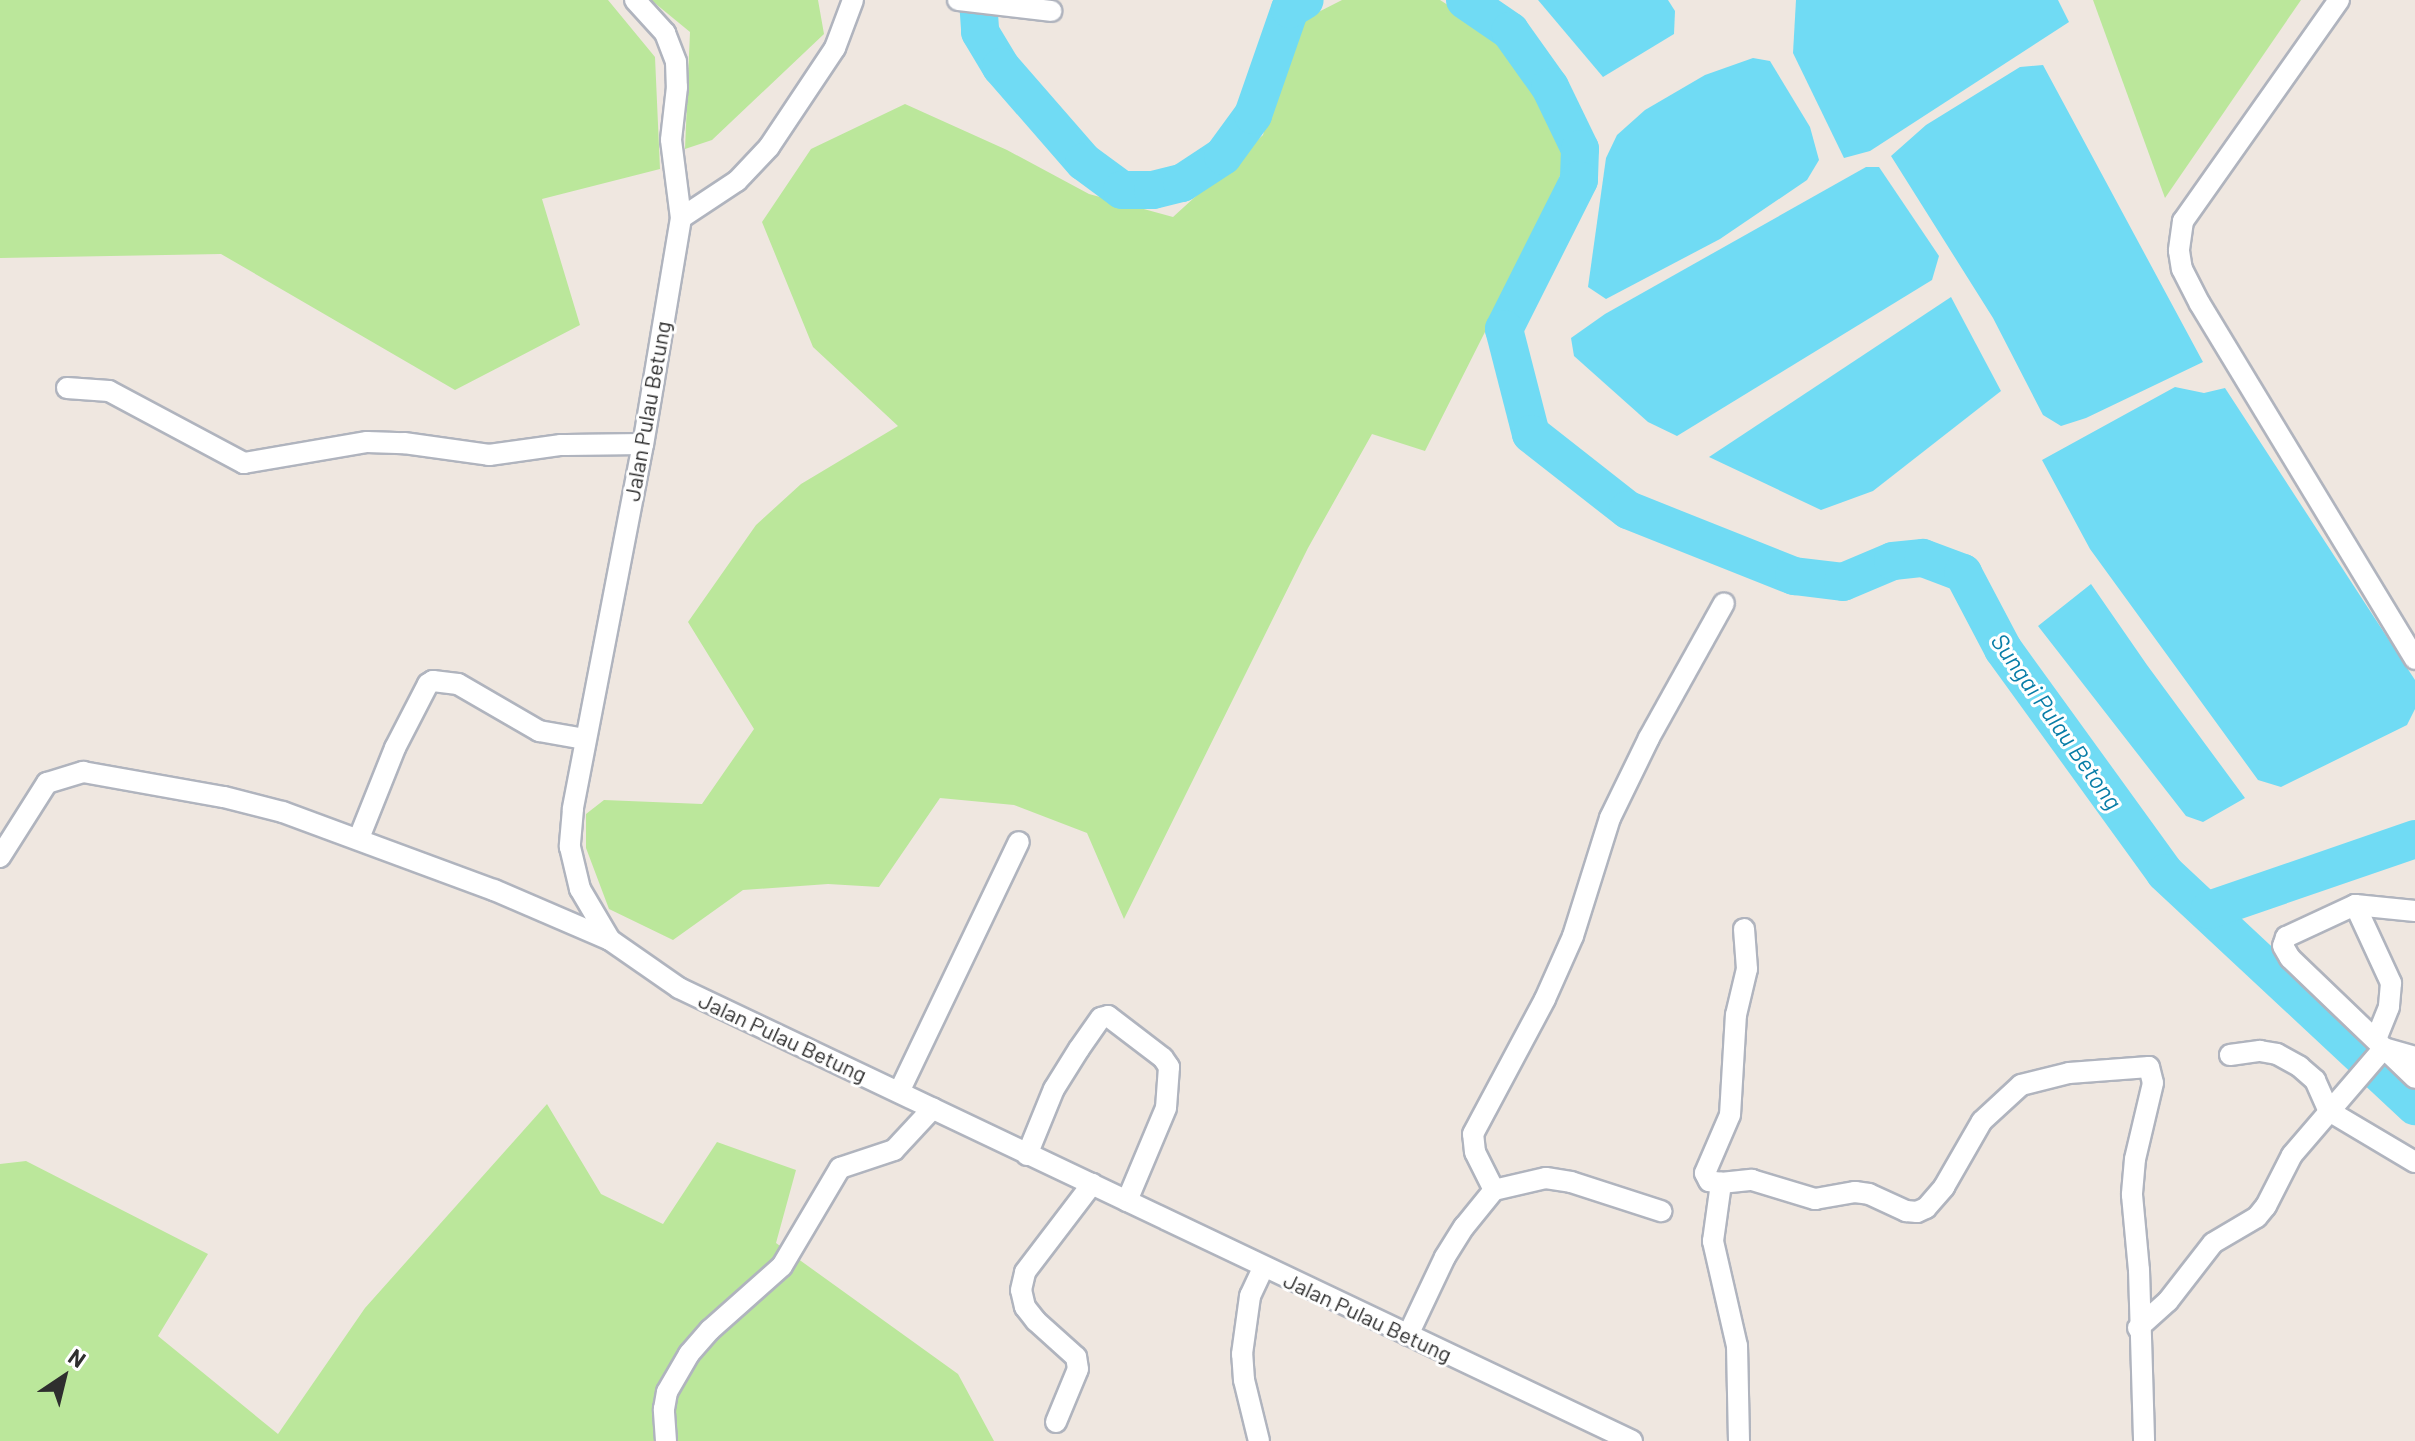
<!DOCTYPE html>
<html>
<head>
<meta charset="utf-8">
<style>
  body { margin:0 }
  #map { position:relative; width:2415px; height:1441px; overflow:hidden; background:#efe7e0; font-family:Barlow,sans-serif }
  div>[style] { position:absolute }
  .green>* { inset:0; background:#bbe79b }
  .water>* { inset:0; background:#70dbf4 }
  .river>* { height:38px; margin:-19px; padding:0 19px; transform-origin:19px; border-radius:19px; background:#70dbf4 }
  .roads { filter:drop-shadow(2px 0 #b0b4be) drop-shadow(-2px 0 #b0b4be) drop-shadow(0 2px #b0b4be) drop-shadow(0 -2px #b0b4be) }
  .street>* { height:20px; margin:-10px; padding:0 10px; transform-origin:10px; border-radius:10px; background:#fff }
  span { translate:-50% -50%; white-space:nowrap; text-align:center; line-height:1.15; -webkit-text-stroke:6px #fff; paint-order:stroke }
  .street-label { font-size:22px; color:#2e2e2e }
  .water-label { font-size:24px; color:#087da7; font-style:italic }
  .north { position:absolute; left:24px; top:1337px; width:80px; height:80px; -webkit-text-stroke:6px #fff; paint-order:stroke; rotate:35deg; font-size:22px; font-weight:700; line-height:32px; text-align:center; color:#2e2e2e }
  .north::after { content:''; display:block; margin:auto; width:28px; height:36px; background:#2e2e2e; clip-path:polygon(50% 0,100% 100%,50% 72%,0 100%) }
</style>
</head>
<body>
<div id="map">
  <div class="green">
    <i style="clip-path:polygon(0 0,608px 0,655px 57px,660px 169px,542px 199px,580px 325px,455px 390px,221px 254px,0 258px)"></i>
    <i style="clip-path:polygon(651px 0,818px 0,824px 34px,712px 140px,685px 149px,690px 32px)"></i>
    <i style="clip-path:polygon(1342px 0,1440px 0,1495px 35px,1534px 87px,1566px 160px,1548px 207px,1425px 451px,1372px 434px,1308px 548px,1124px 919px,1087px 833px,1014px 805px,940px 798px,879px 887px,828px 884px,743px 890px,673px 940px,609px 909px,586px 848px,586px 814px,604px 800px,702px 804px,754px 729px,688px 622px,756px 525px,801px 484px,898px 426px,813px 347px,762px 222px,811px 149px,905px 104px,1007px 150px,1089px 194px,1173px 217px,1263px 135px,1291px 26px)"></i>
    <i style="clip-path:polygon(2093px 0,2301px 0,2165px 198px)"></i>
    <i style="clip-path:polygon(547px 1104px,601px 1194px,663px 1224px,717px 1142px,796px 1170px,776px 1243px,958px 1374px,994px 1441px,0 1441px,0 1164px,26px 1161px,208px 1254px,158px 1336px,278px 1434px,365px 1308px)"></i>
  </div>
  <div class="water">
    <i style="clip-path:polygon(1538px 0,1668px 0,1675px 11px,1674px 34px,1603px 77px)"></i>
    <i style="clip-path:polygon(1796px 0,2058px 0,2069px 22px,1870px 151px,1844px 158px,1793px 53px)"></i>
    <i style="clip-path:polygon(1753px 58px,1770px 61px,1810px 127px,1819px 160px,1807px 180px,1720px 239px,1606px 299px,1588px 287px,1606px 158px,1617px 135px,1645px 110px,1705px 75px)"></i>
    <i style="clip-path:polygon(2043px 65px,2203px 362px,2086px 418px,2061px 426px,2043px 415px,1993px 318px,1891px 156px,1926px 125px,2020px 67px)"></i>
    <i style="clip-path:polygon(1866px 167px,1879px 167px,1939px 256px,1932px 280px,1677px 436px,1648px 422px,1574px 356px,1571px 338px,1605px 314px)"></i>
    <i style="clip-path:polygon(1951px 297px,2001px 391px,1873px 491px,1821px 510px,1709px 457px)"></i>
    <i style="clip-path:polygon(2175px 387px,2204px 393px,2225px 388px,2415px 680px,2415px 709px,2407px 725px,2281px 787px,2258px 780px,2090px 549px,2042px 460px)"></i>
    <i style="clip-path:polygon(2091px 584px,2147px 665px,2245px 798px,2203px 822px,2186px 816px,2038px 626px)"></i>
  </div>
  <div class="river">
    <i style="left:978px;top:0;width:32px;rotate:86deg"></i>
    <i style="left:980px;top:32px;width:41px;rotate:59deg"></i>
    <i style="left:1001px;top:67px;width:126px;rotate:48.9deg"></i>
    <i style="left:1084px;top:162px;width:47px;rotate:36.4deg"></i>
    <i style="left:1122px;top:190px;width:31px"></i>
    <i style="left:1153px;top:190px;width:30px;rotate:-14deg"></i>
    <i style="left:1182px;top:183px;width:49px;rotate:-33.4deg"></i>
    <i style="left:1223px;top:156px;width:51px;rotate:-53.8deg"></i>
    <i style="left:1253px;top:115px;width:112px;rotate:-70.8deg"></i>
    <i style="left:1290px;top:9px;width:17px;rotate:-31deg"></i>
    <i style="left:1465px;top:0;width:55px;rotate:34.6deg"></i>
    <i style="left:1510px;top:31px;width:69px;rotate:54.5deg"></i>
    <i style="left:1550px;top:87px;width:69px;rotate:64.2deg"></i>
    <i style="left:1580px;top:149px;width:31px;rotate:92deg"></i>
    <i style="left:1579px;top:180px;width:167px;rotate:116.7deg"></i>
    <i style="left:1504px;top:329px;width:108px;rotate:75.6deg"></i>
    <i style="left:1531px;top:434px;width:123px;rotate:38.1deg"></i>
    <i style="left:1628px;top:510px;width:179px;rotate:21.7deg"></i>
    <i style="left:1794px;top:576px;width:49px;rotate:7deg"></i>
    <i style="left:1843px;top:582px;width:54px;rotate:-22.8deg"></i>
    <i style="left:1893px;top:561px;width:30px;rotate:-6deg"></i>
    <i style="left:1923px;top:558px;width:43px;rotate:20.6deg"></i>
    <i style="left:1963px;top:573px;width:86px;rotate:62.2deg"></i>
    <i style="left:2003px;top:649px;width:276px;rotate:54.1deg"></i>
    <i style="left:2165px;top:873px;width:342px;rotate:43deg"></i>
    <i style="left:2209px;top:910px;width:218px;rotate:-19deg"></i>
  </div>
  <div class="roads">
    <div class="street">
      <i style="left:635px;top:0;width:45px;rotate:47.7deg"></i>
      <i style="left:665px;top:33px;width:31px;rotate:69deg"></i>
      <i style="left:676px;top:62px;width:25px;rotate:88deg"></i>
      <i style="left:677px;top:87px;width:53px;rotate:96.5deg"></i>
      <i style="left:671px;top:140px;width:79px;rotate:82.7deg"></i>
      <i style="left:681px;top:218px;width:229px;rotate:99.5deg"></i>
      <i style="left:643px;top:444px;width:372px;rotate:100.9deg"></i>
      <i style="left:573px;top:809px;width:38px;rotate:95deg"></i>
      <i style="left:570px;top:847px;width:43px;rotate:76.6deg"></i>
      <i style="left:580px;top:889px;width:59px;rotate:59.5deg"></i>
      <i style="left:610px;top:940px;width:84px;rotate:34.8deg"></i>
      <i style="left:679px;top:988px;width:1055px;rotate:25.42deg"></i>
      <i style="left:958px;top:0;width:94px;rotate:6.7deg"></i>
      <i style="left:2339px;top:0;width:271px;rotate:125.2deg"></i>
      <i style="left:2183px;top:221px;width:30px;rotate:98deg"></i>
      <i style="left:2179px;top:251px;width:18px;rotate:81deg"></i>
      <i style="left:2182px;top:269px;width:39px;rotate:63deg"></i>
      <i style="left:2200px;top:304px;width:415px;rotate:58.8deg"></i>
      <i style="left:681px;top:218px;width:67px;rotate:-33.5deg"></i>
      <i style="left:737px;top:181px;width:47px;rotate:-46.7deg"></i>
      <i style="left:769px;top:147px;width:119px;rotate:-56.3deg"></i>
      <i style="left:835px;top:48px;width:51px;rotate:-69.4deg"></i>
      <i style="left:67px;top:388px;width:42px;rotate:4.1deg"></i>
      <i style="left:109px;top:391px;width:153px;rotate:28.1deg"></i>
      <i style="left:244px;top:463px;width:125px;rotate:-9.7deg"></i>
      <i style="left:367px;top:442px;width:37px;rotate:2deg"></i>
      <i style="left:404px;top:443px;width:86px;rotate:8deg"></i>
      <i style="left:489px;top:455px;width:73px;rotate:-7.9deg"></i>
      <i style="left:561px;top:445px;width:82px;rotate:-0.7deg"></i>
      <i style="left:359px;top:838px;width:97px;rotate:-68.2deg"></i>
      <i style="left:395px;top:748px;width:72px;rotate:-62.7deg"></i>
      <i style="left:428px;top:684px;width:6px;rotate:-31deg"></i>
      <i style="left:433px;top:681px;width:25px;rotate:7deg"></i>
      <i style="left:458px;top:684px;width:94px;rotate:30.1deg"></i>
      <i style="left:539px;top:731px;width:47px;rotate:9.9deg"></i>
      <i style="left:0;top:857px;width:88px;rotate:-57.6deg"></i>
      <i style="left:47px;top:783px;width:38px;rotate:-17deg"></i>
      <i style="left:83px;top:772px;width:143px;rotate:10.1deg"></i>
      <i style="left:224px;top:797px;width:61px;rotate:14.3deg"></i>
      <i style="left:283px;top:812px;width:225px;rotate:20.3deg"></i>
      <i style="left:494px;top:890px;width:126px;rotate:23.3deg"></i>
      <i style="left:2355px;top:905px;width:86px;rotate:65.2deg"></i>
      <i style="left:2391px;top:983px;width:24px;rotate:95deg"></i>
      <i style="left:2389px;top:1007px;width:35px;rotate:112deg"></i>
      <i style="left:2415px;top:911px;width:60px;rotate:-174.3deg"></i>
      <i style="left:2355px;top:905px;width:76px;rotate:155.1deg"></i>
      <i style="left:2286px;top:937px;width:9px;rotate:108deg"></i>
      <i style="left:2283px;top:946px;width:14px;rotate:60deg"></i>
      <i style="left:2290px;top:958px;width:173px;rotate:43.8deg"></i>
      <i style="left:2230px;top:1055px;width:30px;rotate:-8deg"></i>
      <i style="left:2260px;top:1051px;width:17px;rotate:10deg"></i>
      <i style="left:2277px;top:1054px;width:26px;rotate:29deg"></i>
      <i style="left:2300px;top:1067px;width:20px;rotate:41deg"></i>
      <i style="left:2315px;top:1080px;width:34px;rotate:66deg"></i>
      <i style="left:2329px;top:1111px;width:100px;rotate:30.7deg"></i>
      <i style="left:899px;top:1092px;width:277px;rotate:-64.4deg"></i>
      <i style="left:1027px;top:1155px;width:71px;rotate:-67.8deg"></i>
      <i style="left:1054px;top:1089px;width:47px;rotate:-58deg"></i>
      <i style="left:1079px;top:1049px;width:38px;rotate:-55deg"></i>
      <i style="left:1101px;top:1018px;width:7px;rotate:-16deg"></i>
      <i style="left:1108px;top:1016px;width:69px;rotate:37.4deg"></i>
      <i style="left:1163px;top:1058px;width:11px;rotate:56deg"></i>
      <i style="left:1169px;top:1067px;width:41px;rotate:94.2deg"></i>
      <i style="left:1166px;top:1108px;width:101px;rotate:112.8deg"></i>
      <i style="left:1721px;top:1183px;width:31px;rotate:-6deg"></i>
      <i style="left:1752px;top:1180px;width:66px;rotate:16.8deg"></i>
      <i style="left:1815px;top:1199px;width:41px;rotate:-9.9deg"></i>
      <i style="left:1855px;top:1192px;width:14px;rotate:8deg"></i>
      <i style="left:1869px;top:1194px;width:41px;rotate:24.7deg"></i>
      <i style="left:1906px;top:1211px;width:11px;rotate:5deg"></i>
      <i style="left:1917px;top:1212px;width:10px;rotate:-24deg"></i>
      <i style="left:1926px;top:1208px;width:28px;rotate:-49deg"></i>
      <i style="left:1944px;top:1187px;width:76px;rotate:-60.1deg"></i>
      <i style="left:1982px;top:1121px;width:53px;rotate:-42.7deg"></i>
      <i style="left:2021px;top:1085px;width:49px;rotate:-14deg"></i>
      <i style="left:2069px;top:1073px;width:80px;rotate:-4.3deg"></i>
      <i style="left:2149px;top:1067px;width:16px;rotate:76deg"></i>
      <i style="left:2153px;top:1083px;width:78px;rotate:103.3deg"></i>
      <i style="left:2135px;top:1159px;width:36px;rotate:95deg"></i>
      <i style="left:2132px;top:1195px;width:75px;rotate:84.7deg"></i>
      <i style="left:2139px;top:1270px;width:171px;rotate:88.3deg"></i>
      <i style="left:1494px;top:1190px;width:53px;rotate:-13deg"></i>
      <i style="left:1546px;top:1178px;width:25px;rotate:9deg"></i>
      <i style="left:1571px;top:1182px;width:95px;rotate:17.9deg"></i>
      <i style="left:2138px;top:1328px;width:40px;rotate:-42deg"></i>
      <i style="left:2168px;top:1301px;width:73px;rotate:-52.2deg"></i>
      <i style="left:2213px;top:1243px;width:51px;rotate:-30.6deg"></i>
      <i style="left:2257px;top:1217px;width:14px;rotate:-51deg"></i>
      <i style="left:2266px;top:1206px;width:57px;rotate:-63deg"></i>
      <i style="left:2292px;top:1155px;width:141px;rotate:-49.3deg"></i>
      <i style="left:2384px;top:1048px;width:32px;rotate:16deg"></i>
      <i style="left:1408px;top:1335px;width:86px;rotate:-64.6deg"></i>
      <i style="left:1445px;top:1257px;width:36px;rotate:-58deg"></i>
      <i style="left:1464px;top:1227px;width:48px;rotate:-51deg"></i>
      <i style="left:1494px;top:1190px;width:42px;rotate:-116.6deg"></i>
      <i style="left:1475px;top:1152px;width:18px;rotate:-96deg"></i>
      <i style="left:1473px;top:1134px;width:153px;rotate:-61.9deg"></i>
      <i style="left:1545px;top:999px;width:69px;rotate:-66deg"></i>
      <i style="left:1573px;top:936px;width:124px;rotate:-72.6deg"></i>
      <i style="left:1610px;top:818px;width:89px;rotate:-64deg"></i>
      <i style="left:1649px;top:738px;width:154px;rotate:-60.9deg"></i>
      <i style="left:1056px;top:1422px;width:57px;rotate:-67.5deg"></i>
      <i style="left:1078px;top:1369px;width:12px;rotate:-99deg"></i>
      <i style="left:1076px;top:1357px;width:54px;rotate:-138deg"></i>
      <i style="left:1036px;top:1321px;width:18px;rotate:-128deg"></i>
      <i style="left:1025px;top:1307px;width:17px;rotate:-103deg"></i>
      <i style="left:1021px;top:1290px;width:18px;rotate:-77deg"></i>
      <i style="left:1025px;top:1272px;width:111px;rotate:-52.7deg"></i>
      <i style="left:666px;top:1441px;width:32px;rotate:-94deg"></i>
      <i style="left:664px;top:1409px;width:17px;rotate:-80deg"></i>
      <i style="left:667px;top:1392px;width:44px;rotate:-59.9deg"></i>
      <i style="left:689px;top:1354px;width:32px;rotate:-49deg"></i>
      <i style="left:710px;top:1330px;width:96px;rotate:-41.6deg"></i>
      <i style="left:782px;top:1266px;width:114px;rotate:-59.4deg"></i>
      <i style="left:840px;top:1168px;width:57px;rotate:-18.4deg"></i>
      <i style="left:894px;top:1150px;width:57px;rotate:-47.1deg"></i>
      <i style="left:1259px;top:1441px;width:63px;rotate:-103.8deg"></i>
      <i style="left:1244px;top:1380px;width:26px;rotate:-94deg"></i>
      <i style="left:1242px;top:1354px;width:59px;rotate:-82.1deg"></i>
      <i style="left:1250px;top:1296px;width:31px;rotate:-65deg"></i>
      <i style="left:1739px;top:1441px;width:95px;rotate:-91.2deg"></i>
      <i style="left:1737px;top:1346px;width:108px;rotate:-102.9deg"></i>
      <i style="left:1713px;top:1241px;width:59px;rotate:-82.1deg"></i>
      <i style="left:1721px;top:1183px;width:12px;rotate:-171deg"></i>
      <i style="left:1709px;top:1181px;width:9px;rotate:-117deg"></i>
      <i style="left:1705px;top:1173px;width:63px;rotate:-66.7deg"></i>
      <i style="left:1730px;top:1115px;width:100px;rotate:-86.6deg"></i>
      <i style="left:1736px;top:1015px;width:47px;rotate:-76.6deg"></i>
      <i style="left:1747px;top:969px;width:40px;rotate:-94.3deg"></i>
    </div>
  </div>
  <div class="street-label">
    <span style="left:647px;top:411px;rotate:-80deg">Jalan Pulau Betung</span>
    <span style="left:783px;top:1037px;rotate:25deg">Jalan Pulau Betung</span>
    <span style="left:1368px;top:1317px;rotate:25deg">Jalan Pulau Betung</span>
  </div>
  <div class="water-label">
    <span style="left:2057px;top:721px;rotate:55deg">Sungai Pulau Betong</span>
  </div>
  <div class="north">N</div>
</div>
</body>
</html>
